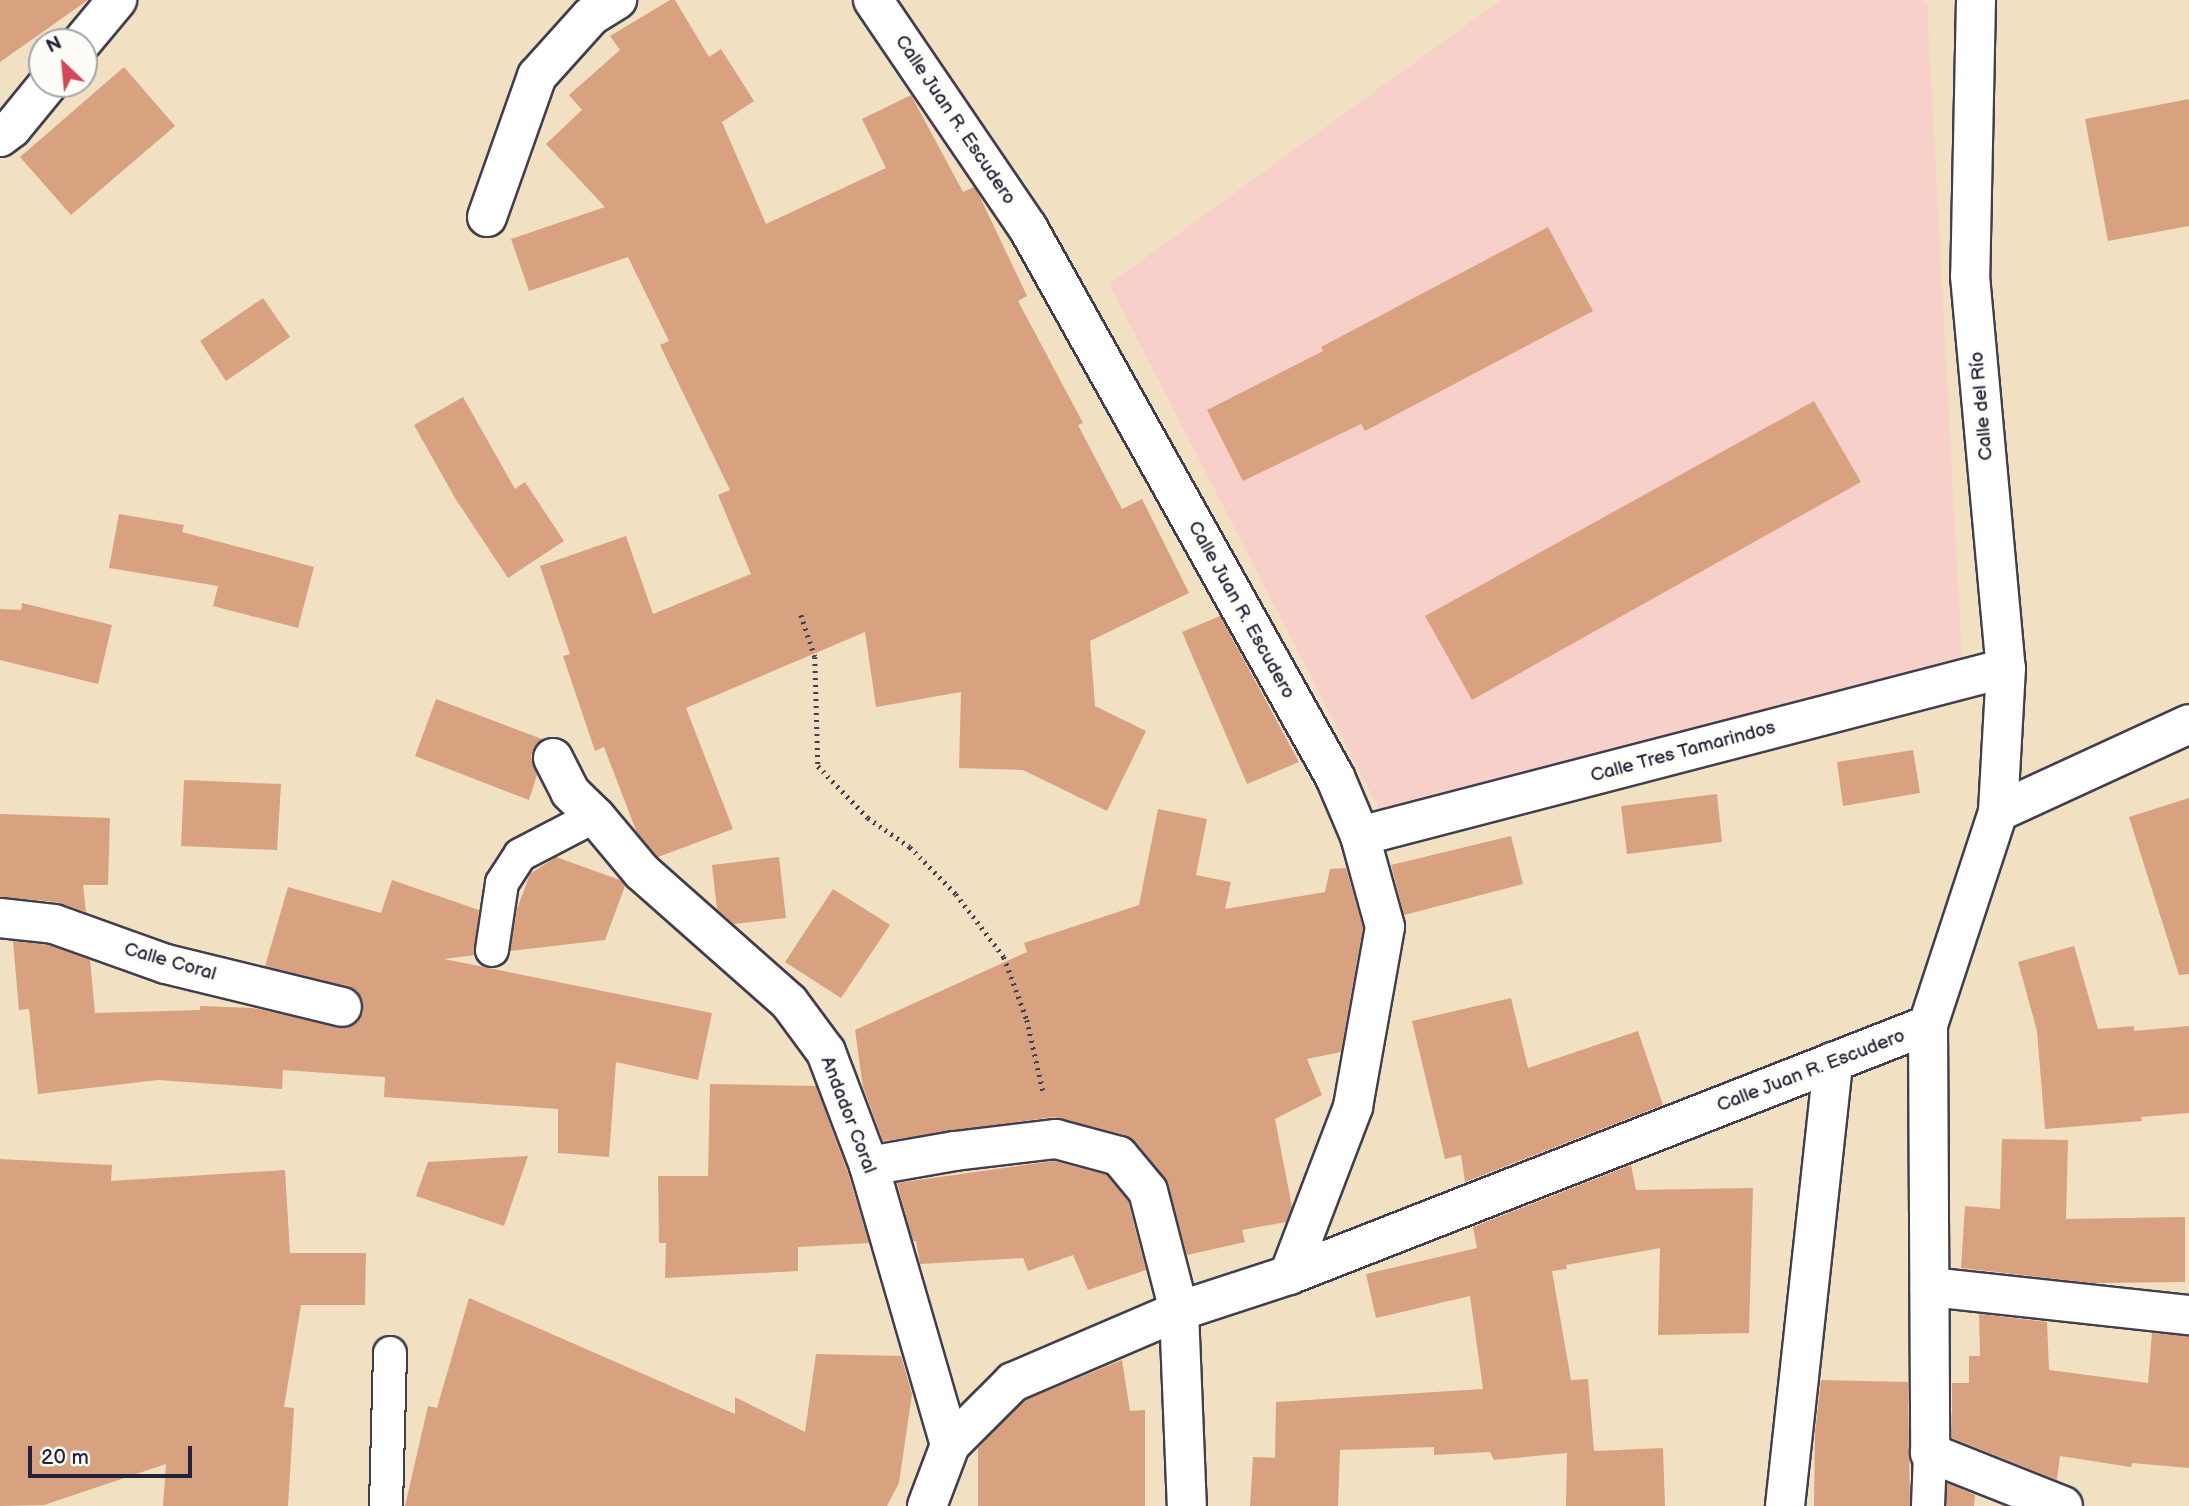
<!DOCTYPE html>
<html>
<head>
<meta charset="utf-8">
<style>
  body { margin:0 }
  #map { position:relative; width:2189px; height:1506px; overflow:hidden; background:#f1e0c1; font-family:"Balsamiq Sans",sans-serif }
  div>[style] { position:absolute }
  .built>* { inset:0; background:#f7d0ca }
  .building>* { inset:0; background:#d8a280 }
  .path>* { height:4.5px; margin-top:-2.25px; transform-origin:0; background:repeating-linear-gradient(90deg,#413e4f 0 2px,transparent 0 7px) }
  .roads { filter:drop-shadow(2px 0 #413e4f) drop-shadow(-2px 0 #413e4f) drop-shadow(0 2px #413e4f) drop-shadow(0 -2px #413e4f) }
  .lane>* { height:32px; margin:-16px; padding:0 16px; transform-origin:16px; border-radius:16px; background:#fff }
  .street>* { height:38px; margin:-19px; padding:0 19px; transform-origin:19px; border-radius:19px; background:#fff }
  span { translate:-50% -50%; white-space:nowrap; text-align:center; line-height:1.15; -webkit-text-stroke:7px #fdfcf7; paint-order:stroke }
  .street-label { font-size:19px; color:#22223b }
  .north { position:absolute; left:28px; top:28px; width:70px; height:70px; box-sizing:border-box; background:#fdfcf7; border:2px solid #a5a5ac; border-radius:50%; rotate:334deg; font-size:19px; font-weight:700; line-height:28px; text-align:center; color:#22223b }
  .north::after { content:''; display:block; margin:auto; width:24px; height:32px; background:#d1495b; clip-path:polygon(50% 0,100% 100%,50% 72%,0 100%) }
  .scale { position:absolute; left:28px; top:1446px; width:164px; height:32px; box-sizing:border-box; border:4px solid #22223b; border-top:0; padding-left:9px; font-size:21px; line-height:24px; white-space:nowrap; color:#22223b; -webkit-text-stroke:5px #fdfcf7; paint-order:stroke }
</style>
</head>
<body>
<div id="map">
  <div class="built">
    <i style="clip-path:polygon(1501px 0,1922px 0,1927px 5px,1962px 660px,1380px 811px,1109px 284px)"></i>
  </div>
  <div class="building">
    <i style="clip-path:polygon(0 0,88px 0,0 62px)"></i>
    <i style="clip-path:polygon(670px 0,675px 0,709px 57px,721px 49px,754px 101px,722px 122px,766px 224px,886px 168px,862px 119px,911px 95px,963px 192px,974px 187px,979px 195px,1027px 296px,1018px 301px,1083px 423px,1078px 425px,1122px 509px,1142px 499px,1189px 593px,1090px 641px,1095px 706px,1146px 731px,1107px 811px,1023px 770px,959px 768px,961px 692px,876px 707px,865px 632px,686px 708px,733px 829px,658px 857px,637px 833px,604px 747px,595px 751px,563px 656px,570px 654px,540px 566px,626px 536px,653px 614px,751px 574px,718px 495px,730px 490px,660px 345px,669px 341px,628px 257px,529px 291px,511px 239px,605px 207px,546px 144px,582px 110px,569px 95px,620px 50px,610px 36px)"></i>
    <i style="clip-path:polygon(124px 67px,175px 126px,71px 215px,20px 157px)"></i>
    <i style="clip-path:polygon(2189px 99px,2189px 226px,2108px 241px,2085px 119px)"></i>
    <i style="clip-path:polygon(1548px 227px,1593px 311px,1365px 431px,1361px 424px,1243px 481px,1207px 410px,1323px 351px,1321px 347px)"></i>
    <i style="clip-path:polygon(263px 298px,290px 337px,226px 381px,200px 341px)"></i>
    <i style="clip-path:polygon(463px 397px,515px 489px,525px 482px,564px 541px,508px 578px,455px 498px,414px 425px)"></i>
    <i style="clip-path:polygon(1814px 401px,1861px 482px,1472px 700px,1425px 616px)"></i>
    <i style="clip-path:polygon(119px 514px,184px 525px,182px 532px,314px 567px,298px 628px,213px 606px,218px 586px,109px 568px)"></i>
    <i style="clip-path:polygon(22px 603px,112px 625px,98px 684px,0 660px,0 609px,21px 610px)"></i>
    <i style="clip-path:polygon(1220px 616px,1299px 762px,1247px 784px,1182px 632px)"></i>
    <i style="clip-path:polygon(436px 699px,542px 739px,534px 747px,531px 756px,537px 775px,529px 800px,415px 756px)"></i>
    <i style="clip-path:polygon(1913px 750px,1920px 793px,1843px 806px,1837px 762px)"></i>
    <i style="clip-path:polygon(184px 780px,281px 784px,277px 850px,181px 846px)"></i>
    <i style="clip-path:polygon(1717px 794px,1722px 842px,1627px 854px,1621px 806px)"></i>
    <i style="clip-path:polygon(2189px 798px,2189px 974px,2179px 975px,2129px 817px)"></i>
    <i style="clip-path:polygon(1158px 809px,1207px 819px,1196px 875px,1231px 882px,1225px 909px,1325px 892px,1330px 869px,1346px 868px,1363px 928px,1341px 1052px,1307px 1059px,1322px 1095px,1275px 1119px,1292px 1207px,1286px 1222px,1242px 1230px,1245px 1242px,1187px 1255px,1165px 1178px,1136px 1142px,1125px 1135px,1053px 1117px,883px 1141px,863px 1087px,855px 1030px,1027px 952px,1024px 943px,1139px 905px)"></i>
    <i style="clip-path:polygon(0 814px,110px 818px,108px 885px,83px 885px,86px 912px,57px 902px,0 897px)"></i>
    <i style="clip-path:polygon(1511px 836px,1523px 884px,1404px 915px,1391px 865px)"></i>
    <i style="clip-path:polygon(556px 857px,620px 880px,625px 886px,605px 940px,510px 951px,517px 909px,530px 874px)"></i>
    <i style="clip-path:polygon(779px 857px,786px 918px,734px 924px,717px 909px,712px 865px)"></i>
    <i style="clip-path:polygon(392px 880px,479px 910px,475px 955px,444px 959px,712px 1013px,698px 1080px,616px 1062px,609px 1157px,558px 1153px,558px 1109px,384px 1097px,385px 1077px,283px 1070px,282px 1089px,158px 1080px,38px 1094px,29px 1009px,19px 1010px,13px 941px,49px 945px,90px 960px,95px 1013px,200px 1010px,200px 1006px,253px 1008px,347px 1028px,357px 1023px,363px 1013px,363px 1002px,357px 991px,265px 966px,288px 887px,381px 913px)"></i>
    <i style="clip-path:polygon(833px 889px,890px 925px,841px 998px,785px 962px)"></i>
    <i style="clip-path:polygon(2074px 946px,2098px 1029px,2134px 1026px,2134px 1031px,2189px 1026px,2189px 1113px,2141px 1117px,2142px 1121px,2045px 1129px,2037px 1031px,2018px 962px)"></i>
    <i style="clip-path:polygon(1511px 998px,1528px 1068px,1638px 1031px,1663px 1105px,1465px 1182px,1461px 1155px,1445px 1159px,1412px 1021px)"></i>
    <i style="clip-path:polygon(710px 1084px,816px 1086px,848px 1173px,869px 1243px,798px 1247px,798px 1271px,665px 1278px,666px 1243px,659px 1243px,658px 1176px,708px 1176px)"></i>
    <i style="clip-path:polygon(2002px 1139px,2068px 1140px,2066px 1219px,2185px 1217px,2185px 1282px,2092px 1283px,1961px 1268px,1965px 1206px,2000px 1209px)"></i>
    <i style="clip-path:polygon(528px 1156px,504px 1226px,416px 1196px,428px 1162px)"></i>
    <i style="clip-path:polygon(0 1159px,112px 1165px,111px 1181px,285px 1170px,290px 1253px,366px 1253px,365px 1305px,301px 1305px,284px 1407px,294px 1408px,288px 1506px,163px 1506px,166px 1464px,44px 1505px,0 1506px)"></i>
    <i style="clip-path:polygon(1054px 1161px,1107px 1175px,1128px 1201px,1146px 1270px,1088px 1290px,1073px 1255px,1028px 1271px,1023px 1258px,920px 1264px,916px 1241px,913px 1241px,897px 1183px)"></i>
    <i style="clip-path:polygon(1631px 1165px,1636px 1190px,1753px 1188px,1749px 1333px,1658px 1335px,1660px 1248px,1566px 1265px,1567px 1269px,1552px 1271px,1571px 1380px,1588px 1379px,1594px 1451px,1663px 1448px,1665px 1506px,1566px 1506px,1567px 1453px,1494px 1460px,1490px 1452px,1434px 1455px,1434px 1447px,1340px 1450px,1338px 1506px,1250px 1506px,1253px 1457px,1275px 1458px,1276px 1402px,1483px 1389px,1470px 1296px,1376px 1318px,1366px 1274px,1477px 1248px,1473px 1227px)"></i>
    <i style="clip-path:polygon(469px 1298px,735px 1414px,735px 1397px,805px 1432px,816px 1354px,901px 1356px,912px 1394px,899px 1483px,887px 1506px,405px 1506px,428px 1406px,437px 1408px)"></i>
    <i style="clip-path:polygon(1979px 1314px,2047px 1322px,2049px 1370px,2148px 1383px,2152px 1333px,2189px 1336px,2189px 1468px,2132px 1463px,2131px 1467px,2060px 1456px,2057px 1480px,1952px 1438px,1952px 1383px,1969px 1383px,1969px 1356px,1980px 1356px)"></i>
    <i style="clip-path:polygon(1122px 1360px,1130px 1411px,1145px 1410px,1145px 1506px,978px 1506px,978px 1448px,1025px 1400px)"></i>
    <i style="clip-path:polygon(1821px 1380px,1908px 1382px,1910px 1506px,1814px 1506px,1815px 1433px)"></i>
    <i style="clip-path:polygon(1947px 1483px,1975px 1495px,1974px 1506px,1946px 1506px)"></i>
  </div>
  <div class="path">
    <i style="left:801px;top:615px;width:44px;rotate:71.6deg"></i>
    <i style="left:815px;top:657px;width:109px;rotate:88.4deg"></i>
    <i style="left:818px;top:766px;width:72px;rotate:46.1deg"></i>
    <i style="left:868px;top:818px;width:51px;rotate:34.6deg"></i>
    <i style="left:910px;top:847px;width:66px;rotate:45.6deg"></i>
    <i style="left:956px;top:894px;width:79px;rotate:52.7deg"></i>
    <i style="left:1004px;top:957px;width:67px;rotate:69.9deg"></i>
    <i style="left:1027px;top:1020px;width:73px;rotate:77.3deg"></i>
  </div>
  <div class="roads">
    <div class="lane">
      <i style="left:492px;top:950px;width:68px;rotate:-81.5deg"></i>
      <i style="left:502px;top:883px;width:33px;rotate:-57deg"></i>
      <i style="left:520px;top:855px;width:85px;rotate:-27.5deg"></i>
      <i style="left:386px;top:1506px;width:153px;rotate:-88.5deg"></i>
      <i style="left:1928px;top:1506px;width:53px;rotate:-87.8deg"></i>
    </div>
    <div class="street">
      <i style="left:873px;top:0;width:276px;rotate:55.8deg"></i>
      <i style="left:1028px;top:228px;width:629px;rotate:60.79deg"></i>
      <i style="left:1335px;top:777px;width:64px;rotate:67deg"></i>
      <i style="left:1360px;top:836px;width:94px;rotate:74.6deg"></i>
      <i style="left:1385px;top:927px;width:183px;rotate:100.1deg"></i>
      <i style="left:1353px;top:1107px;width:180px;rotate:110.9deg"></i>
      <i style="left:1976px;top:0;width:276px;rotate:91.2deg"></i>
      <i style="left:1970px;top:276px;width:394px;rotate:84.8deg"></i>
      <i style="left:2006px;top:668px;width:144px;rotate:93.2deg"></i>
      <i style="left:1998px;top:812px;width:224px;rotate:108.2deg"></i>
      <i style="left:1928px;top:1025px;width:428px;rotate:89.7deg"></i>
      <i style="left:1930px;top:1453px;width:143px;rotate:21.7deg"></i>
      <i style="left:82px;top:42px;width:55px;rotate:-50.2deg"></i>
      <i style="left:0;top:137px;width:15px;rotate:-37deg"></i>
      <i style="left:12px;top:128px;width:57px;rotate:-50.7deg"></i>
      <i style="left:487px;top:217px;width:150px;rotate:-70.5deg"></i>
      <i style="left:537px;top:76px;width:81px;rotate:-48deg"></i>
      <i style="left:591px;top:16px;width:31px;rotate:-32deg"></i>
      <i style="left:553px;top:758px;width:38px;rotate:63deg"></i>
      <i style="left:570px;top:792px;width:35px;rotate:44deg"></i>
      <i style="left:595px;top:816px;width:73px;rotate:50deg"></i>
      <i style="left:642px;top:872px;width:196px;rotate:41.5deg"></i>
      <i style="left:789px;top:1002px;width:62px;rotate:53.5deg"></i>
      <i style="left:826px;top:1052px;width:122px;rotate:69.3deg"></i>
      <i style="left:869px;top:1166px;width:291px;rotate:73.8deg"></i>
      <i style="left:1998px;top:812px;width:210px;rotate:-24.7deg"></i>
      <i style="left:1360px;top:836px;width:667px;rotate:-14.58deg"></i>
      <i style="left:0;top:918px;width:54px;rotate:6.3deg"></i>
      <i style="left:54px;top:924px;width:119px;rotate:19.7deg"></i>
      <i style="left:166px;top:964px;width:181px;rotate:13.7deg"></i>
      <i style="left:869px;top:1166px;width:87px;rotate:-9.9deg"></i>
      <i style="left:955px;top:1151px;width:102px;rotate:-6.8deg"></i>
      <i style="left:1056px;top:1139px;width:65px;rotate:15.1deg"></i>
      <i style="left:1119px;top:1156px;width:45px;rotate:50.4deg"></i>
      <i style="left:1148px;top:1191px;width:124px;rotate:75.5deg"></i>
      <i style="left:1179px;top:1311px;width:195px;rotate:87.7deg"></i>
      <i style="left:1930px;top:1287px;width:261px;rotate:6.2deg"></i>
      <i style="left:927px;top:1506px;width:65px;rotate:-69.3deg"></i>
      <i style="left:950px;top:1445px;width:89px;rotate:-45deg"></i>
      <i style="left:1013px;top:1382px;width:181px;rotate:-23.2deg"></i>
      <i style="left:1179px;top:1311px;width:116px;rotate:-18.1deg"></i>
      <i style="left:1289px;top:1275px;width:686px;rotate:-21.37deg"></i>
      <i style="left:1785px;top:1506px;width:447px;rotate:-83.8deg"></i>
    </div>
  </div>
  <div class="street-label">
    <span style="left:955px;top:120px;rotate:56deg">Calle Juan R. Escudero</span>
    <span style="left:1982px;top:406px;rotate:-95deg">Calle del Río</span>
    <span style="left:1241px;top:610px;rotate:61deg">Calle Juan R. Escudero</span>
    <span style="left:1683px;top:752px;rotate:-15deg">Calle Tres Tamarindos</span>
    <span style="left:170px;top:962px;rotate:16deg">Calle Coral</span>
    <span style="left:1811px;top:1071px;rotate:-21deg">Calle Juan R. Escudero</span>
    <span style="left:848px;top:1115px;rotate:69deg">Andador Coral</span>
  </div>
  <div class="north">N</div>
  <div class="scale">20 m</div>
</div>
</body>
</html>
